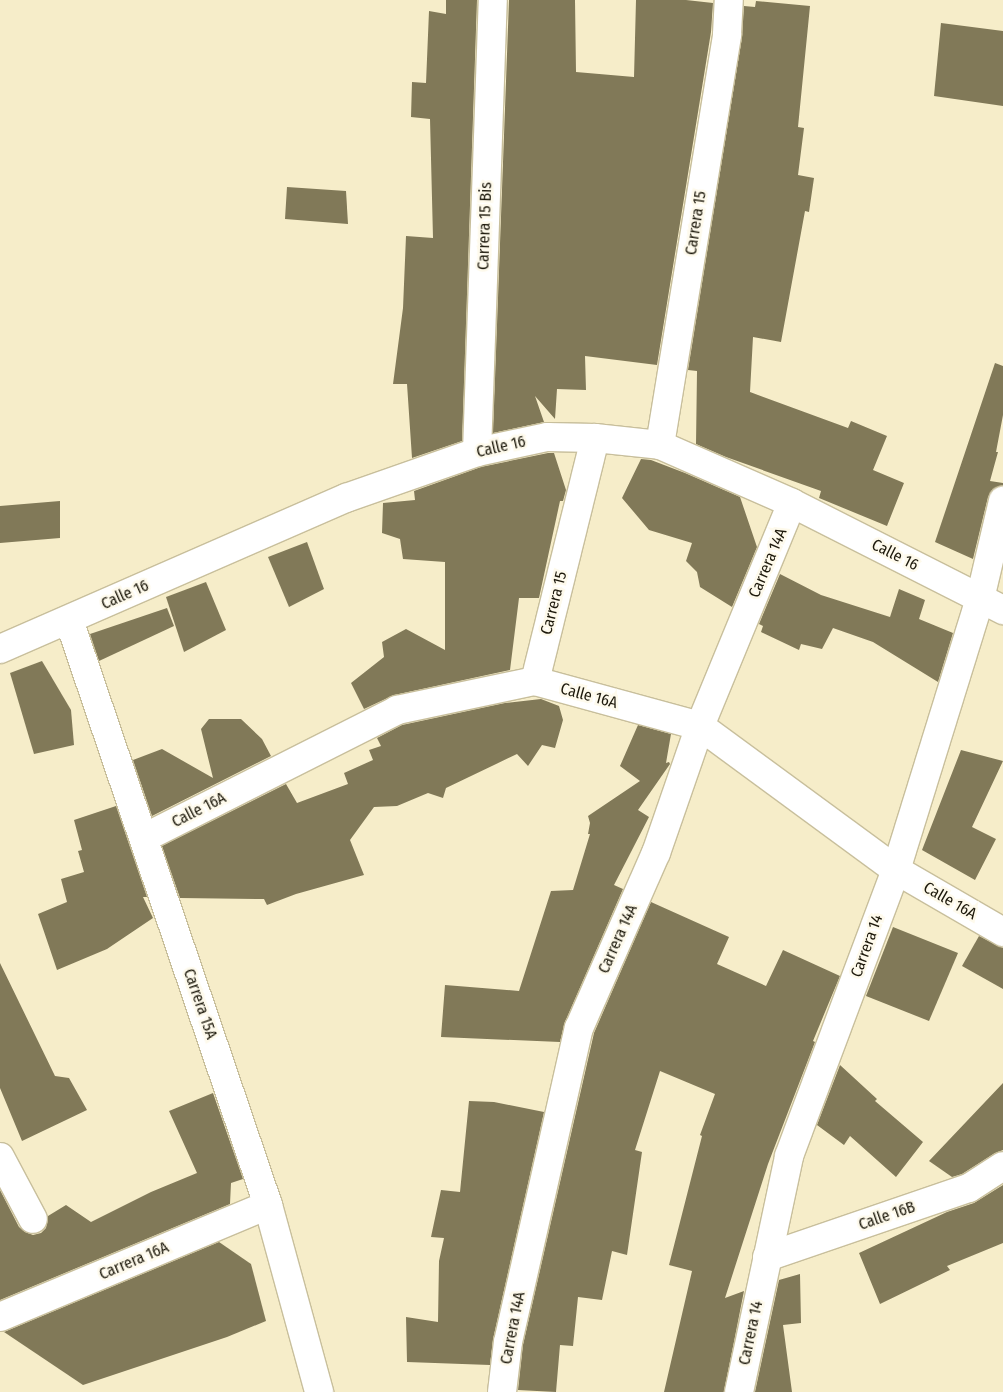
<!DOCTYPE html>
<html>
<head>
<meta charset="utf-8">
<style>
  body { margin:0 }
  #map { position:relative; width:1003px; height:1392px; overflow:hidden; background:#f6edc9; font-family:"Fira Sans Condensed",sans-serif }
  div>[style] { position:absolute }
  .building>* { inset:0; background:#817958 }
  .roads { filter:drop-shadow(1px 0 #c8bf9c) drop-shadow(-1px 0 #c8bf9c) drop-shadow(0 1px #c8bf9c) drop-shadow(0 -1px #c8bf9c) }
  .street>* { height:28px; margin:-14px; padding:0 14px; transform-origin:14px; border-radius:14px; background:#fff }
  span { translate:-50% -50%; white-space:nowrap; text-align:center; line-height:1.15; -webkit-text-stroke:5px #fefaec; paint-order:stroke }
  .street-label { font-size:16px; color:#1d190c }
</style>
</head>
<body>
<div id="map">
  <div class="building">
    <i style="clip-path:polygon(446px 0,477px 0,462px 441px,412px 458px,407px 384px,393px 384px,403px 308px,406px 236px,433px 238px,430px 119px,411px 117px,412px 82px,426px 83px,429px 11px,446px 14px)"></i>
    <i style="clip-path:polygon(509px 0,575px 0,576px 72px,634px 77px,636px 0,686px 0,713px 3px,711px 32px,657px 365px,585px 356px,586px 390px,557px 389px,555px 419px,535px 396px,544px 422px,493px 433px)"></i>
    <i style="clip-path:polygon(756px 1px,810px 6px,798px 127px,804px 128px,798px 175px,814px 178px,809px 212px,805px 211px,781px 342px,753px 337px,750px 392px,848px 428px,851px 421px,887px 436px,873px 470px,904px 483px,887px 526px,819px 498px,821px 491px,726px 457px,696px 444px,697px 371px,688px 370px,742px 37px,744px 6px,755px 7px)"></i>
    <i style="clip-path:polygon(941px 23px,1003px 31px,1003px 106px,934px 96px)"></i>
    <i style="clip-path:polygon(287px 187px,346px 191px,348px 224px,285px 219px)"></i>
    <i style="clip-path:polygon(995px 363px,1003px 366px,1003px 415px,996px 452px,998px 452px,990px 481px,1003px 483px,1003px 486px,992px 490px,988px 497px,973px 559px,935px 542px)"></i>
    <i style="clip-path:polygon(548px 453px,554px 453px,566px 490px,563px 501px,560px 501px,539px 598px,519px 598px,510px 670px,394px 695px,364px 709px,351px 683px,384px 657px,382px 642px,406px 629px,445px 650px,445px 562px,403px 559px,400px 539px,382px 533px,383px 503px,415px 500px,414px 491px,481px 467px)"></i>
    <i style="clip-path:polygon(641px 459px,651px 460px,685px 473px,740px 497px,757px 547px,732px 607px,700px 587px,697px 572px,686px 561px,692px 543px,649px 530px,622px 498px)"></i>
    <i style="clip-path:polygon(60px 501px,60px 538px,0 543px,0 506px)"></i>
    <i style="clip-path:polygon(307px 542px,324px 589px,289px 607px,268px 557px)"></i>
    <i style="clip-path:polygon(780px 574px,821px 595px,890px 617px,899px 589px,925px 600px,919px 619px,953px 633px,938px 682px,873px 642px,833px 628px,822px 649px,801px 644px,799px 650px,761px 632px,763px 626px,759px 624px)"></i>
    <i style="clip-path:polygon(206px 582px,226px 630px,184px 652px,166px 597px)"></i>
    <i style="clip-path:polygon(167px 608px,174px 626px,99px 661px,90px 634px)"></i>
    <i style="clip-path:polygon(42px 661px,71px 710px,74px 745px,34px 754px,10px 673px)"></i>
    <i style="clip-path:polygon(541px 699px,559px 706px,563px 720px,555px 748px,542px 745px,528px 766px,517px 754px,446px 788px,443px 798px,428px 793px,397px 806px,374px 807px,350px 840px,364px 875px,296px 894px,267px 905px,264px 899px,180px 898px,162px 846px,286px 784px,297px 803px,348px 784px,344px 773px,373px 760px,369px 750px,381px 746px,377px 738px,402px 725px,505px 703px)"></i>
    <i style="clip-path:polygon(209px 719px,241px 719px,262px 739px,271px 756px,152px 816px,133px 760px,162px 749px,213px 778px,201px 729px)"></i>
    <i style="clip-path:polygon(638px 725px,671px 734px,666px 763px,669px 762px,670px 764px,638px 810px,649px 817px,614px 885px,623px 889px,565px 1022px,560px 1042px,441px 1037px,445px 985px,519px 991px,551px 891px,573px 890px,590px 834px,588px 834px,590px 823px,588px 816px,640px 781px,620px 766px)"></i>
    <i style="clip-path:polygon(961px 750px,1003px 761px,972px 827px,996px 839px,975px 880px,922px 850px)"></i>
    <i style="clip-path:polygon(116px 806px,147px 897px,143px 897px,153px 918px,107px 949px,57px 970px,38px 914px,67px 902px,61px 879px,84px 872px,78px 851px,82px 850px,74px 820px)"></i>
    <i style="clip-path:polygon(651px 902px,729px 937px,717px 964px,766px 986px,783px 950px,840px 976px,813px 1041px,815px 1042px,768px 1164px,725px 1298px,744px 1291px,724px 1392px,664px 1392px,692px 1271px,669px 1265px,702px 1136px,700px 1135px,715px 1094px,660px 1071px,635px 1150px,642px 1152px,627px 1255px,612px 1251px,602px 1300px,578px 1297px,573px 1346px,560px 1345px,556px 1392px,518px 1390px,523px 1345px,594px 1033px)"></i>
    <i style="clip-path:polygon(893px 927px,958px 953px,929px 1021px,866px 996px)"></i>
    <i style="clip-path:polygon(979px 936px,1003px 948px,1003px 989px,962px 966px)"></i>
    <i style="clip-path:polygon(0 963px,55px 1076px,69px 1078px,87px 1110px,22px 1141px,0 1088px)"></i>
    <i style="clip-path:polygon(840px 1065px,877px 1099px,875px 1101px,923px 1142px,896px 1177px,850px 1136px,844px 1145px,817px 1125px)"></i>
    <i style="clip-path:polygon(1003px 1083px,1003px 1150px,995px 1153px,962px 1174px,952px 1177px,929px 1161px)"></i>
    <i style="clip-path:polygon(213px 1093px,243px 1179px,231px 1183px,230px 1204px,0 1300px,0 1190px,19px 1227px,25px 1232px,33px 1235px,41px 1233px,46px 1228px,48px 1216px,66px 1205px,91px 1222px,151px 1192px,197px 1173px,169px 1111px)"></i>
    <i style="clip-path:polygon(469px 1101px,494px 1102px,544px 1112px,493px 1339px,490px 1365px,407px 1362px,406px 1317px,438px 1322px,439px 1261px,444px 1238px,431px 1237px,441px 1190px,460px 1192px)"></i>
    <i style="clip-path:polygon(1003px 1185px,1003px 1243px,947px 1266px,950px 1270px,880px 1304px,859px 1253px,947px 1212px,974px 1203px)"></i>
    <i style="clip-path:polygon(219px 1242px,251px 1264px,266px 1321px,227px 1337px,83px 1385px,4px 1332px)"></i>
    <i style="clip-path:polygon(800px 1274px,801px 1323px,783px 1325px,792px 1392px,755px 1392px,779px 1280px)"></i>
  </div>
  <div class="roads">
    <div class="street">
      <i style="left:660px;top:445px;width:416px;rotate:-80.7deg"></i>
      <i style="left:727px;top:34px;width:34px;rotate:-87deg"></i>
      <i style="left:477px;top:452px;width:452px;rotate:-88deg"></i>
      <i style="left:69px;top:620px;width:618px;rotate:71.21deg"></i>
      <i style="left:268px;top:1205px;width:194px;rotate:74.7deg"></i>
      <i style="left:0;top:649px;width:378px;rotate:-23.6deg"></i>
      <i style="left:346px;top:498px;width:139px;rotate:-19.3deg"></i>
      <i style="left:477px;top:452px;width:72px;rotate:-12.1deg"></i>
      <i style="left:547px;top:437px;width:48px;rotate:1.2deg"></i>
      <i style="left:595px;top:438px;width:65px;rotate:6.1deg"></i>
      <i style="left:660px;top:445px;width:144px;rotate:23.7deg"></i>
      <i style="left:792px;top:503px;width:237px;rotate:26.9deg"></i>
      <i style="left:535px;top:681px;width:250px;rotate:-76.1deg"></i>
      <i style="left:144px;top:838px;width:284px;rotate:-26.8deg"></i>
      <i style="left:397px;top:710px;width:141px;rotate:-11.9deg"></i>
      <i style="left:535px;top:681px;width:171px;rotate:15.3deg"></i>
      <i style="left:700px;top:726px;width:243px;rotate:36.3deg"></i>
      <i style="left:896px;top:870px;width:124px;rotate:30.1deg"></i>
      <i style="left:0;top:1157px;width:70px;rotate:62deg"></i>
      <i style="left:767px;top:1257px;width:213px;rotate:-18.9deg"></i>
      <i style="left:969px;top:1188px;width:40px;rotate:-32.9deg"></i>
      <i style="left:0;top:1317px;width:290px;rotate:-22.7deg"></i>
      <i style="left:502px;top:1392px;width:50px;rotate:-83.2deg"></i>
      <i style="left:508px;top:1342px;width:322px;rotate:-77.3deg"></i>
      <i style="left:579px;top:1028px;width:191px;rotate:-66.3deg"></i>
      <i style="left:656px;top:853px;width:134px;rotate:-70.9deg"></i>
      <i style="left:700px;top:726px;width:241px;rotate:-67.6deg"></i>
      <i style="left:739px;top:1392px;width:241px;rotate:-78deg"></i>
      <i style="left:789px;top:1156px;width:305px;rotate:-69.5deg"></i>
      <i style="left:896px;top:870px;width:284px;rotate:-72.8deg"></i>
      <i style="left:980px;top:599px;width:101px;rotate:-76.8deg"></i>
    </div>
  </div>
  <div class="street-label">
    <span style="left:696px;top:223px;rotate:-81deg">Carrera 15</span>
    <span style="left:485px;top:226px;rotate:-88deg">Carrera 15 Bis</span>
    <span style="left:501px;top:447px;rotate:-13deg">Calle 16</span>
    <span style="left:895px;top:555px;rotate:27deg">Calle 16</span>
    <span style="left:768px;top:563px;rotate:-67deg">Carrera 14A</span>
    <span style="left:125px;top:595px;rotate:-24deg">Calle 16</span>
    <span style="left:554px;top:603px;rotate:-76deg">Carrera 15</span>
    <span style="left:589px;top:696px;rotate:15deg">Calle 16A</span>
    <span style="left:199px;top:810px;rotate:-27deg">Calle 16A</span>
    <span style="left:950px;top:901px;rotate:30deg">Calle 16A</span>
    <span style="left:618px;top:939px;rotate:-66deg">Carrera 14A</span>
    <span style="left:867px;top:946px;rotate:-70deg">Carrera 14</span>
    <span style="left:200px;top:1004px;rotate:71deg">Carrera 15A</span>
    <span style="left:887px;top:1216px;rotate:-19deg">Calle 16B</span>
    <span style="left:134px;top:1261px;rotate:-23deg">Carrera 16A</span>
    <span style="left:513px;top:1328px;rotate:-79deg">Carrera 14A</span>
    <span style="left:751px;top:1333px;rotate:-78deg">Carrera 14</span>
  </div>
</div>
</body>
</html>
